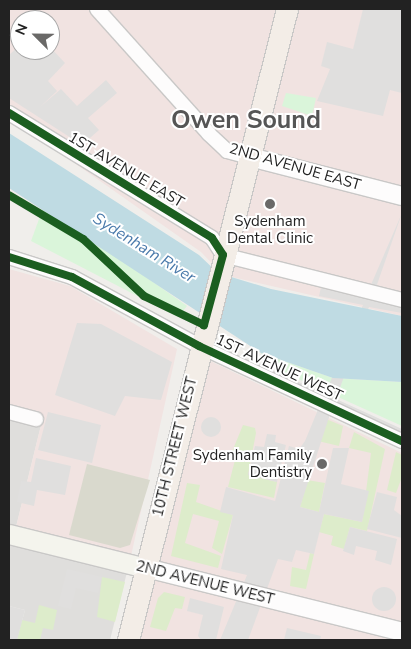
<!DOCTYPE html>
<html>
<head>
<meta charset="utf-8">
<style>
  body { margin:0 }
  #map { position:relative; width:411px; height:649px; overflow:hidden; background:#f0eeeb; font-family:"Nunito Sans",sans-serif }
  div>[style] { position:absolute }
  .residential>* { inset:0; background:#dfdedc }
  .commercial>* { inset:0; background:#f1e3e1 }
  .construction>* { inset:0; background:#d9d9cd }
  .grass>* { inset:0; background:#ddeccb }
  .park>* { inset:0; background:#daf5da }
  .parking>* { inset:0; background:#e0dfde }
  .round { border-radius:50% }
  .water>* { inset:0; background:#bfdbe3 }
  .roads { filter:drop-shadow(1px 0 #c9c8c7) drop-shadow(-1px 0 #c9c8c7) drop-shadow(0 1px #c9c8c7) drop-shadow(0 -1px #c9c8c7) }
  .minor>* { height:14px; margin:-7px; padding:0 7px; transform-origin:7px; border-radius:7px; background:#fdfcfc }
  .tertiary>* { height:18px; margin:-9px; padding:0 9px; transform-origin:9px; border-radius:9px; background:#fdfcfc }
  .secondary>* { height:19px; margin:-9.5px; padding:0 9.5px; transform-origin:9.5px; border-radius:9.5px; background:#f4f4ed }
  .primary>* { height:21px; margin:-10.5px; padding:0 10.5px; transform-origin:10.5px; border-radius:10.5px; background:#f3ede7 }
  .cycleway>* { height:8px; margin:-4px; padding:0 4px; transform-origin:4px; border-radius:4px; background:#1b5e20 }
  .dots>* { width:14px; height:14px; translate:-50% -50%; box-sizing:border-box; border:2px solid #fff; border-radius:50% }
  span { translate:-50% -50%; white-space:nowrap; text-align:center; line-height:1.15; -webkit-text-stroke:4px #fff; paint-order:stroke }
  .street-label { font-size:15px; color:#222 }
  .poi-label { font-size:15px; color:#222 }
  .right { translate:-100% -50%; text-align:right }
  .water-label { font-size:16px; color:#4a7aab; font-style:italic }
  .town-label { font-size:25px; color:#555; font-weight:700 }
  .frame { position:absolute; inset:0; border:10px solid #222; pointer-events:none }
  .north { position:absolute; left:10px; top:10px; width:50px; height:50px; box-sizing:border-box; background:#fff; border:1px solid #a7a7a7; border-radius:50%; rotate:293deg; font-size:14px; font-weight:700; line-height:20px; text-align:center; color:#222 }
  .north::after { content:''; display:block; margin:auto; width:18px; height:22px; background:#6a6968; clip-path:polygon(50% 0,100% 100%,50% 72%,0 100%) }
</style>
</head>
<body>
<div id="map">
  <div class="residential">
    <i style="clip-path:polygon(9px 407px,43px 417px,16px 527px,131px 556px,110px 640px,17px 640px,25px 610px,9px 606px)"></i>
  </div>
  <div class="commercial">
    <i style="clip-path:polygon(evenodd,9px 9px,402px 9px,402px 316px,223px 275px,201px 252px,9px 117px,9px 9px,20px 20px,50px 20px,50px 50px,20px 50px,20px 20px)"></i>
    <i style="clip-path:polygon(9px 269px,70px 286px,177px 349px,131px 556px,16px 527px,43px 417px,9px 407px)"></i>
    <i style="clip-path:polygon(202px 357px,402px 453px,402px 640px,132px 640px)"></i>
  </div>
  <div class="construction">
    <i style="clip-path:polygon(87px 464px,150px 480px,130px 545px,120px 548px,69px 535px)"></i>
  </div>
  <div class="grass">
    <i style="clip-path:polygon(326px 419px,343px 426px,339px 446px,318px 441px)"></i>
    <i style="clip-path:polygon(243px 425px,255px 428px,256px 433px,248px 475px,277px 482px,274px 498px,228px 487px,235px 460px,229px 459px)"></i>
    <i style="clip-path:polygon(354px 432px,385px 449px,367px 531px,350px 527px,344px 549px,331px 545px,333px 536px,319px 532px,324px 514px,362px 522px,371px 453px,349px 448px)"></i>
    <i style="clip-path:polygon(396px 452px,402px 455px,402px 477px,396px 493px,387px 490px)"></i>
    <i style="clip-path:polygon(307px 480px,325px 483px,319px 512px,300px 507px)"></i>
    <i style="clip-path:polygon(187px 483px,200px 485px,196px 502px,233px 515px,222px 554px,212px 548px,219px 521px,193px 514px,185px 543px,221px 556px,218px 568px,171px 556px)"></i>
    <i style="clip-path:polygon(310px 553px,314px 554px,306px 589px,290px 586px,292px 567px,306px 570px)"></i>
    <i style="clip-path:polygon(102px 577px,125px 582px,115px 622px,97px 617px)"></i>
    <i style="clip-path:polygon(164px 592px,185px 597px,182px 609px,175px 608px,166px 631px,150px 627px,158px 598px)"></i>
    <i style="clip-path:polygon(39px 605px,57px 610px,53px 630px,43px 628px,40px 640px,17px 640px,22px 620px,35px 623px)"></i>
  </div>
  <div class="park">
    <i style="clip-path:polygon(286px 93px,316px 98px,312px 116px,282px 106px)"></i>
    <i style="clip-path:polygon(43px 208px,98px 243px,187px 306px,178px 317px,31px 241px)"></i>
    <i style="clip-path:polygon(261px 353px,333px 378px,402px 382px,402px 426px,263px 363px)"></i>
  </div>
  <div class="parking">
    <i style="clip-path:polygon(363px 9px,402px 9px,402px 93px,390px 90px,383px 116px,317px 101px,330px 69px,321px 66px,327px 42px,353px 49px)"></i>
    <i style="clip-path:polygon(20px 45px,20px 50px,50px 47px,65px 63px,48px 81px,57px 91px,40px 107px,61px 89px,77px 106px,106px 80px,117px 93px,88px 118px,99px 130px,82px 145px,9px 98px,9px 55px)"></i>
    <i style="clip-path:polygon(402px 213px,373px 296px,402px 303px,402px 313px,369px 307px,336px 399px,402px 429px,402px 437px,333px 405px,300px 507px,319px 512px,333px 448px,349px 448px,341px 484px,369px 491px,362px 522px,324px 514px,314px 554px,296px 550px,292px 562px,278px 559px,248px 640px,220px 640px,247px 575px,221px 569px,233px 515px,220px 512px,226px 487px,275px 501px,289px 446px,299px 449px,305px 441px,322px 400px,263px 373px,259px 364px,325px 394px,363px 305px,319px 296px,322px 283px,367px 294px)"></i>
    <i style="clip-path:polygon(77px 323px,101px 324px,172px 362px,161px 400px,125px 396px,115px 416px,55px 395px)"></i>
    <i style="clip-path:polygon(48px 412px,101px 425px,92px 463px,38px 450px)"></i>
    <i class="round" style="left:201px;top:417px;width:20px;height:20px"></i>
    <i style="clip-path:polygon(267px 434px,276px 435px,275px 442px,286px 445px,277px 482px,248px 475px,255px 446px,264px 447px)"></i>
    <i style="clip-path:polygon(36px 458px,71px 466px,65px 495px,37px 490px,34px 506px,17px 502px,21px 481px,31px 482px)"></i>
    <i style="clip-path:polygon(377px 492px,397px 497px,394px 510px,402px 516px,402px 538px,367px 529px)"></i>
    <i style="clip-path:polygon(350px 527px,397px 539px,391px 565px,375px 560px,377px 551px,356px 546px,354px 555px,343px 551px)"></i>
    <i style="clip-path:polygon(67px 569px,102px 577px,98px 593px,76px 588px,71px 609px,58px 606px)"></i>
    <i class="round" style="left:372px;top:587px;width:24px;height:24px"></i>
    <i style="clip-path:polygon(190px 598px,224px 607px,216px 640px,201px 640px,198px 636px,203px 615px,187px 611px)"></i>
    <i style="clip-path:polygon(9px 606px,25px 610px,17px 640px,9px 640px)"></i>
    <i style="clip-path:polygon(287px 628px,321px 636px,320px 640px,284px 640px)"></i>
  </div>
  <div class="water">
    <i style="clip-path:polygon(9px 133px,199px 255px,218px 273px,271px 289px,402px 316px,402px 382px,333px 378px,261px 353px,9px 188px)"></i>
  </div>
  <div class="roads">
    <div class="minor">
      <i style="left:97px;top:9px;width:168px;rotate:48.1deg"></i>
      <i style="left:209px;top:134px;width:25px;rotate:43deg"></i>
      <i style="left:227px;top:151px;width:24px;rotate:15deg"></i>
      <i style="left:9px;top:113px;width:238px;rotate:31.6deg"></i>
      <i style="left:212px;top:238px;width:20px;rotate:57deg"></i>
      <i style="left:223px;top:255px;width:185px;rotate:14.1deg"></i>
      <i style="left:9px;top:257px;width:66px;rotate:17.6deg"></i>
      <i style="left:72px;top:277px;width:145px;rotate:28.5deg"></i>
      <i style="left:199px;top:346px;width:224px;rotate:25.1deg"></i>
      <i style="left:9px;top:412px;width:28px;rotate:15deg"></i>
    </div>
    <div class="tertiary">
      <i style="left:250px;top:157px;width:157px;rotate:14.4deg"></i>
      <i style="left:146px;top:568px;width:264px;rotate:14deg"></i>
    </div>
    <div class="secondary">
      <i style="left:9px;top:534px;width:141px;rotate:13.9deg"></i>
    </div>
    <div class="primary">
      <i style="left:128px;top:640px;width:651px;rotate:-75.86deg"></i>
    </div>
  </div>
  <div class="cycleway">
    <i style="left:9px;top:113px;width:238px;rotate:31.6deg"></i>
    <i style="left:212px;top:238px;width:20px;rotate:57deg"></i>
    <i style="left:223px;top:255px;width:73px;rotate:105.2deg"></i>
    <i style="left:204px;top:325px;width:67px;rotate:-154.2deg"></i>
    <i style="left:144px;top:296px;width:83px;rotate:-136.9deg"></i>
    <i style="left:83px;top:239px;width:86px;rotate:-149.3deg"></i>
    <i style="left:9px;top:257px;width:66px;rotate:17.6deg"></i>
    <i style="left:72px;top:277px;width:145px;rotate:28.5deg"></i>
    <i style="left:199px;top:346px;width:224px;rotate:25.1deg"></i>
  </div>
  <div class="dots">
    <i style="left:270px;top:204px;background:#6a6968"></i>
    <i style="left:322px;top:464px;background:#6a6968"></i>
  </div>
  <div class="street-label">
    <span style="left:295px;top:167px;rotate:16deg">2ND AVENUE EAST</span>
    <span style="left:126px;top:170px;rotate:31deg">1ST AVENUE EAST</span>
    <span style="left:279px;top:368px;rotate:25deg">1ST AVENUE WEST</span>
    <span style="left:175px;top:447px;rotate:-76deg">10TH STREET WEST</span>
    <span style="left:205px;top:583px;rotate:14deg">2ND AVENUE WEST</span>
  </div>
  <div class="poi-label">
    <span style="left:270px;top:230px">Sydenham<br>Dental Clinic</span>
    <span class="right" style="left:312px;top:464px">Sydenham Family<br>Dentistry</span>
  </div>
  <div class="water-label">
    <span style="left:144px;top:248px;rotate:32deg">Sydenham River</span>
  </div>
  <div class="town-label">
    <span style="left:246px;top:120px">Owen Sound</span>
  </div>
  <div class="frame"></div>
  <div class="north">N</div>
</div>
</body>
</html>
